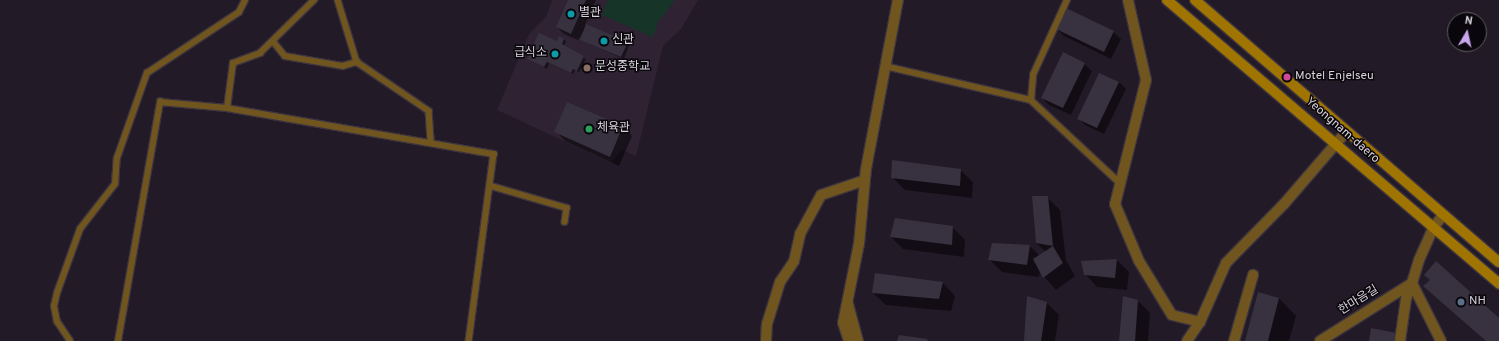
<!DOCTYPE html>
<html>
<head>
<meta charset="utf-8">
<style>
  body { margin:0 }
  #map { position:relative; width:1499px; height:341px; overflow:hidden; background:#231a27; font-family:Overpass,"Noto Sans KR",sans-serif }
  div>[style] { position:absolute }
  .built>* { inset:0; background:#2e2233 }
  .green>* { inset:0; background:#163528 }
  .shadow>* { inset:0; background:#0007 }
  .building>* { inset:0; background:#373140 }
  .roads { filter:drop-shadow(1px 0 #3c3440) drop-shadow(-1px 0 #3c3440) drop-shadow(0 1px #3c3440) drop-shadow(0 -1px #3c3440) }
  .lane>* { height:5.5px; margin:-2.75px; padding:0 2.75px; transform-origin:2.75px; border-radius:2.75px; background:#70561e }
  .street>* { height:10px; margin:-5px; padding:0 5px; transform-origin:5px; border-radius:5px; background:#70561e }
  .secondary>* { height:10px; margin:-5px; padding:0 5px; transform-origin:5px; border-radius:5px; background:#9f7400 }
  .dots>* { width:11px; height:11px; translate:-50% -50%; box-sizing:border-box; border:2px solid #0a070c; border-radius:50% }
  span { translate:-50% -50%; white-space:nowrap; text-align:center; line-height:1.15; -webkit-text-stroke:3px #0a070c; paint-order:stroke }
  .poi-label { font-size:12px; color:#d9d3dc }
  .left { translate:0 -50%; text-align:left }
  .right { translate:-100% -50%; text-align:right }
  .street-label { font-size:12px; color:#d9d3dc }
  .north { position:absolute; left:1447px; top:12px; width:40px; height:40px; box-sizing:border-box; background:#0a070c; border:1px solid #5d595f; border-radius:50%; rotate:9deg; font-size:11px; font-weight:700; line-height:16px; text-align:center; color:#d9d3dc }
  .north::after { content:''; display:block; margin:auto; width:14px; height:18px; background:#c9a5ee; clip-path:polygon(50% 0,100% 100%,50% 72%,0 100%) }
</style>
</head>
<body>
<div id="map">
  <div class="built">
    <i style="clip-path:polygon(552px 0,698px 0,681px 29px,663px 46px,636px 156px,622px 150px,611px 163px,497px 110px,529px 34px,546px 17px)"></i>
  </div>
  <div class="green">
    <i style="clip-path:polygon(608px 0,675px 0,658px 22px,653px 37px,602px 15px)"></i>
  </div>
  <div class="shadow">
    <i style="clip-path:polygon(569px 0,596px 0,585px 25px,627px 43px,629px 45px,624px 59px,583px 41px,581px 39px,585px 29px,578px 40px,564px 34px,557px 27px)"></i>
    <i style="clip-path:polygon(1057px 29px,1113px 32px,1121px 39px,1111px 59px,1064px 36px)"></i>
    <i style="clip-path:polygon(564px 39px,566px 42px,564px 46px,586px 59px,579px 72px,575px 70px,573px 74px,549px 63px,547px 69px,528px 59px)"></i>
    <i style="clip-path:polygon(1084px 64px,1092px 71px,1071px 115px,1049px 105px,1042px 98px)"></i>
    <i style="clip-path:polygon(1119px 82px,1126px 89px,1104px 134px,1085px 125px,1078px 118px)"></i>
    <i style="clip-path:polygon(568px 103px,623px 127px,632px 136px,619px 166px,565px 141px,556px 131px)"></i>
    <i style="clip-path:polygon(960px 170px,973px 182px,972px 198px,905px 190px,892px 177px)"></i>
    <i style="clip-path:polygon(1047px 197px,1060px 210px,1066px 260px,1075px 276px,1056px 290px,1040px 272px,1039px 277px,1002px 272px,989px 259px,1030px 246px,1040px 256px,1046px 252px,1036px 243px)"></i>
    <i style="clip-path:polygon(952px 227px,965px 240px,964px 257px,903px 249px,891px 237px)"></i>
    <i style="clip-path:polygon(1117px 260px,1129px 272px,1127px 290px,1097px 287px,1085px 274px)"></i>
    <i style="clip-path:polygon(943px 283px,955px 296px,951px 311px,886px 305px,873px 293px)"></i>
    <i style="clip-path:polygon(1279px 298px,1296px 316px,1289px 341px,1246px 341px)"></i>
    <i style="clip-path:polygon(1138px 301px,1150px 313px,1148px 341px,1120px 341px)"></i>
    <i style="clip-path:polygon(1047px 303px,1059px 315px,1055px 341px,1025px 341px)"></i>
  </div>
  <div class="building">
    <i style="clip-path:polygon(568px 0,586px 0,571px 34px,556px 27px)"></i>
    <i style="clip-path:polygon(1066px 8px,1114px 31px,1104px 52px,1056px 29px)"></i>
    <i style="clip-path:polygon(586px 24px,628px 42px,621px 57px,580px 40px)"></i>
    <i style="clip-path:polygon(539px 33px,557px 41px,559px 36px,564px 39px,562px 44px,584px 56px,577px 71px,573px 69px,571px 73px,547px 62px,544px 67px,527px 59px)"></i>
    <i style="clip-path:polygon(1063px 52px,1085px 63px,1063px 108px,1041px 98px)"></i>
    <i style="clip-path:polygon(1099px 73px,1119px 82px,1097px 128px,1077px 119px)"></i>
    <i style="clip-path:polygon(567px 102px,623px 126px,610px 157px,554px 132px)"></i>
    <i style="clip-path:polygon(892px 160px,961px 169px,960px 186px,891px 178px)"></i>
    <i style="clip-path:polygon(1032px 196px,1048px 196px,1053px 246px,1036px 243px)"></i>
    <i style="clip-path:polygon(895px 218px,953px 226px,952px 245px,890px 237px)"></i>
    <i style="clip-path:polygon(992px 243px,1030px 245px,1027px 265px,988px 260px)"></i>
    <i style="clip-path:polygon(1053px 246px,1063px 263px,1043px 278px,1033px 259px)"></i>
    <i style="clip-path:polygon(1117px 259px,1115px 278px,1084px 275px,1081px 261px)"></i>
    <i style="clip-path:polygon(1436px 261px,1499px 318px,1499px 341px,1486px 341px,1423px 286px,1430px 280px,1424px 275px)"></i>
    <i style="clip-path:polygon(875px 273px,943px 282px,939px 299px,872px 293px)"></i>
    <i style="clip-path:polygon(1258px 292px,1279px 298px,1268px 341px,1245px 341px)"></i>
    <i style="clip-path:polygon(1027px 296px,1047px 302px,1041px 341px,1024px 341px)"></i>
    <i style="clip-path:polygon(1123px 296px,1138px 300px,1135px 341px,1119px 341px)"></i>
    <i style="clip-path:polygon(1371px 328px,1397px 333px,1396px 341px,1369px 341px)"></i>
    <i style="clip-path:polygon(899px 335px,927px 339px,928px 341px,897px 341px)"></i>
  </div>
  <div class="roads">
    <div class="lane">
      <i style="left:338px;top:0;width:65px;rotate:73deg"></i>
      <i style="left:357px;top:62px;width:87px;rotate:34.2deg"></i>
      <i style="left:429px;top:111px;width:30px;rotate:86deg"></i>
      <i style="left:273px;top:41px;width:19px;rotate:51deg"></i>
      <i style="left:285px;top:56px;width:59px;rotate:9.8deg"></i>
      <i style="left:343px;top:66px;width:15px;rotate:-16deg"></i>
      <i style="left:885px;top:66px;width:150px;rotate:13.1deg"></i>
      <i style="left:1031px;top:100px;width:122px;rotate:43deg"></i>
      <i style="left:1031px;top:100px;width:25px;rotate:-85deg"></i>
      <i style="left:1033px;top:75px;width:82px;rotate:-65.6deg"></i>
      <i style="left:227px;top:108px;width:45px;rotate:-82.4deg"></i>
      <i style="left:233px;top:63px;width:29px;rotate:-20deg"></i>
      <i style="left:260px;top:53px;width:76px;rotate:-44.5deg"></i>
      <i style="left:491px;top:186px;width:79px;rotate:16.1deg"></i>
      <i style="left:567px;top:208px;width:14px;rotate:98deg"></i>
      <i style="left:70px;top:341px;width:23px;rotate:-124deg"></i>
      <i style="left:57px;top:322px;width:16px;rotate:-101deg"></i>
      <i style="left:54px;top:306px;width:13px;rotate:-77deg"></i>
      <i style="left:57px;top:293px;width:68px;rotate:-70.2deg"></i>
      <i style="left:80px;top:229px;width:57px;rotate:-52.1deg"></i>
      <i style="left:115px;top:184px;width:26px;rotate:-86deg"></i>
      <i style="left:117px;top:158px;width:90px;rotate:-70.6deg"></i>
      <i style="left:147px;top:73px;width:110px;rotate:-33.5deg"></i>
      <i style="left:239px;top:12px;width:13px;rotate:-63deg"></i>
      <i style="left:118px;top:341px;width:243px;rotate:-80deg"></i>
      <i style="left:160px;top:102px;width:67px;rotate:5.1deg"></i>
      <i style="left:227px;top:108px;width:271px;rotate:9.8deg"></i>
      <i style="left:494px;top:154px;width:189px;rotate:97.6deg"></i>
    </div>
    <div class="street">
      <i style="left:1128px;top:0;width:82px;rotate:77.3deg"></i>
      <i style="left:1146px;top:80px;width:128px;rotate:104deg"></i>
      <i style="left:1115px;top:204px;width:62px;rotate:67.2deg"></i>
      <i style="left:1139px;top:261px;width:63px;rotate:58.6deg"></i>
      <i style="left:1172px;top:315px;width:29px;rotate:14deg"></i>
      <i style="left:848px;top:304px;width:38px;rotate:75deg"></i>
      <i style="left:766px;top:341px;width:17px;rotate:-87deg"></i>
      <i style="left:767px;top:324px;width:44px;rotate:-72.8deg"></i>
      <i style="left:780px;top:282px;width:25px;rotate:-56deg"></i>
      <i style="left:794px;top:261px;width:28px;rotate:-77deg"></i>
      <i style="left:800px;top:234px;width:44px;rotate:-61.7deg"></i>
      <i style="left:821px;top:195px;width:46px;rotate:-18.8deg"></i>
      <i style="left:849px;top:341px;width:19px;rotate:-108deg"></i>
      <i style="left:843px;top:323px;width:81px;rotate:-78.6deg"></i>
      <i style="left:859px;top:244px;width:75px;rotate:-84.7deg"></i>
      <i style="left:866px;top:169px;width:172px;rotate:-79.3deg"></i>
      <i style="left:1187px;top:341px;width:23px;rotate:-56deg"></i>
      <i style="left:1200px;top:322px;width:64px;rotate:-66.2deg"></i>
      <i style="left:1226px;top:263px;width:83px;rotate:-45.5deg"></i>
      <i style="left:1284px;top:204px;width:95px;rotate:-49.3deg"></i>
      <i style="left:1234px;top:341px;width:69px;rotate:-73.9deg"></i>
      <i style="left:1320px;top:341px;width:109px;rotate:-32.2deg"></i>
      <i style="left:1400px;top:341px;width:42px;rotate:-81.9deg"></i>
      <i style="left:1406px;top:299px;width:17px;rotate:-69deg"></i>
      <i style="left:1441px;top:341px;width:65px;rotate:-116.6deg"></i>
      <i style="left:1412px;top:283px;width:24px;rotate:-73deg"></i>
      <i style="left:1419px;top:260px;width:35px;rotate:-66deg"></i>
      <i style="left:1433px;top:228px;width:16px;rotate:-52deg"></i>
    </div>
    <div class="secondary">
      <i style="left:1167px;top:0;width:437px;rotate:40.5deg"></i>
      <i style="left:1195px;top:0;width:401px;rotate:40.8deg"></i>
    </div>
  </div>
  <div class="dots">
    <i style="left:571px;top:14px;background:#0f9aa8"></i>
    <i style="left:604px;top:41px;background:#0f9aa8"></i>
    <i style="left:555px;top:54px;background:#0f9aa8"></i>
    <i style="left:587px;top:68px;background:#8d6e63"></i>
    <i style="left:1287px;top:77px;background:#d1479c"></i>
    <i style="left:589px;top:129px;background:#2e9e5b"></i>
    <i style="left:1461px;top:302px;background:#5c6f8a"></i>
  </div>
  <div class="poi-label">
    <span class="left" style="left:579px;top:14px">별관</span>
    <span class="left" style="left:612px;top:41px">신관</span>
    <span class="right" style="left:547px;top:54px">급식소</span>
    <span class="left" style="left:595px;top:68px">문성중학교</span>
    <span class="left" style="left:1295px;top:77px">Motel Enjelseu</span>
    <span class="left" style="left:597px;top:129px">체육관</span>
    <span class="left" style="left:1469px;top:302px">NH</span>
  </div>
  <div class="street-label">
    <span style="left:1342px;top:131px;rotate:41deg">Yeongnam-daero</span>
    <span style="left:1359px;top:301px;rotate:-32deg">한마음길</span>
  </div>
  <div class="north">N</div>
</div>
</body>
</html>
